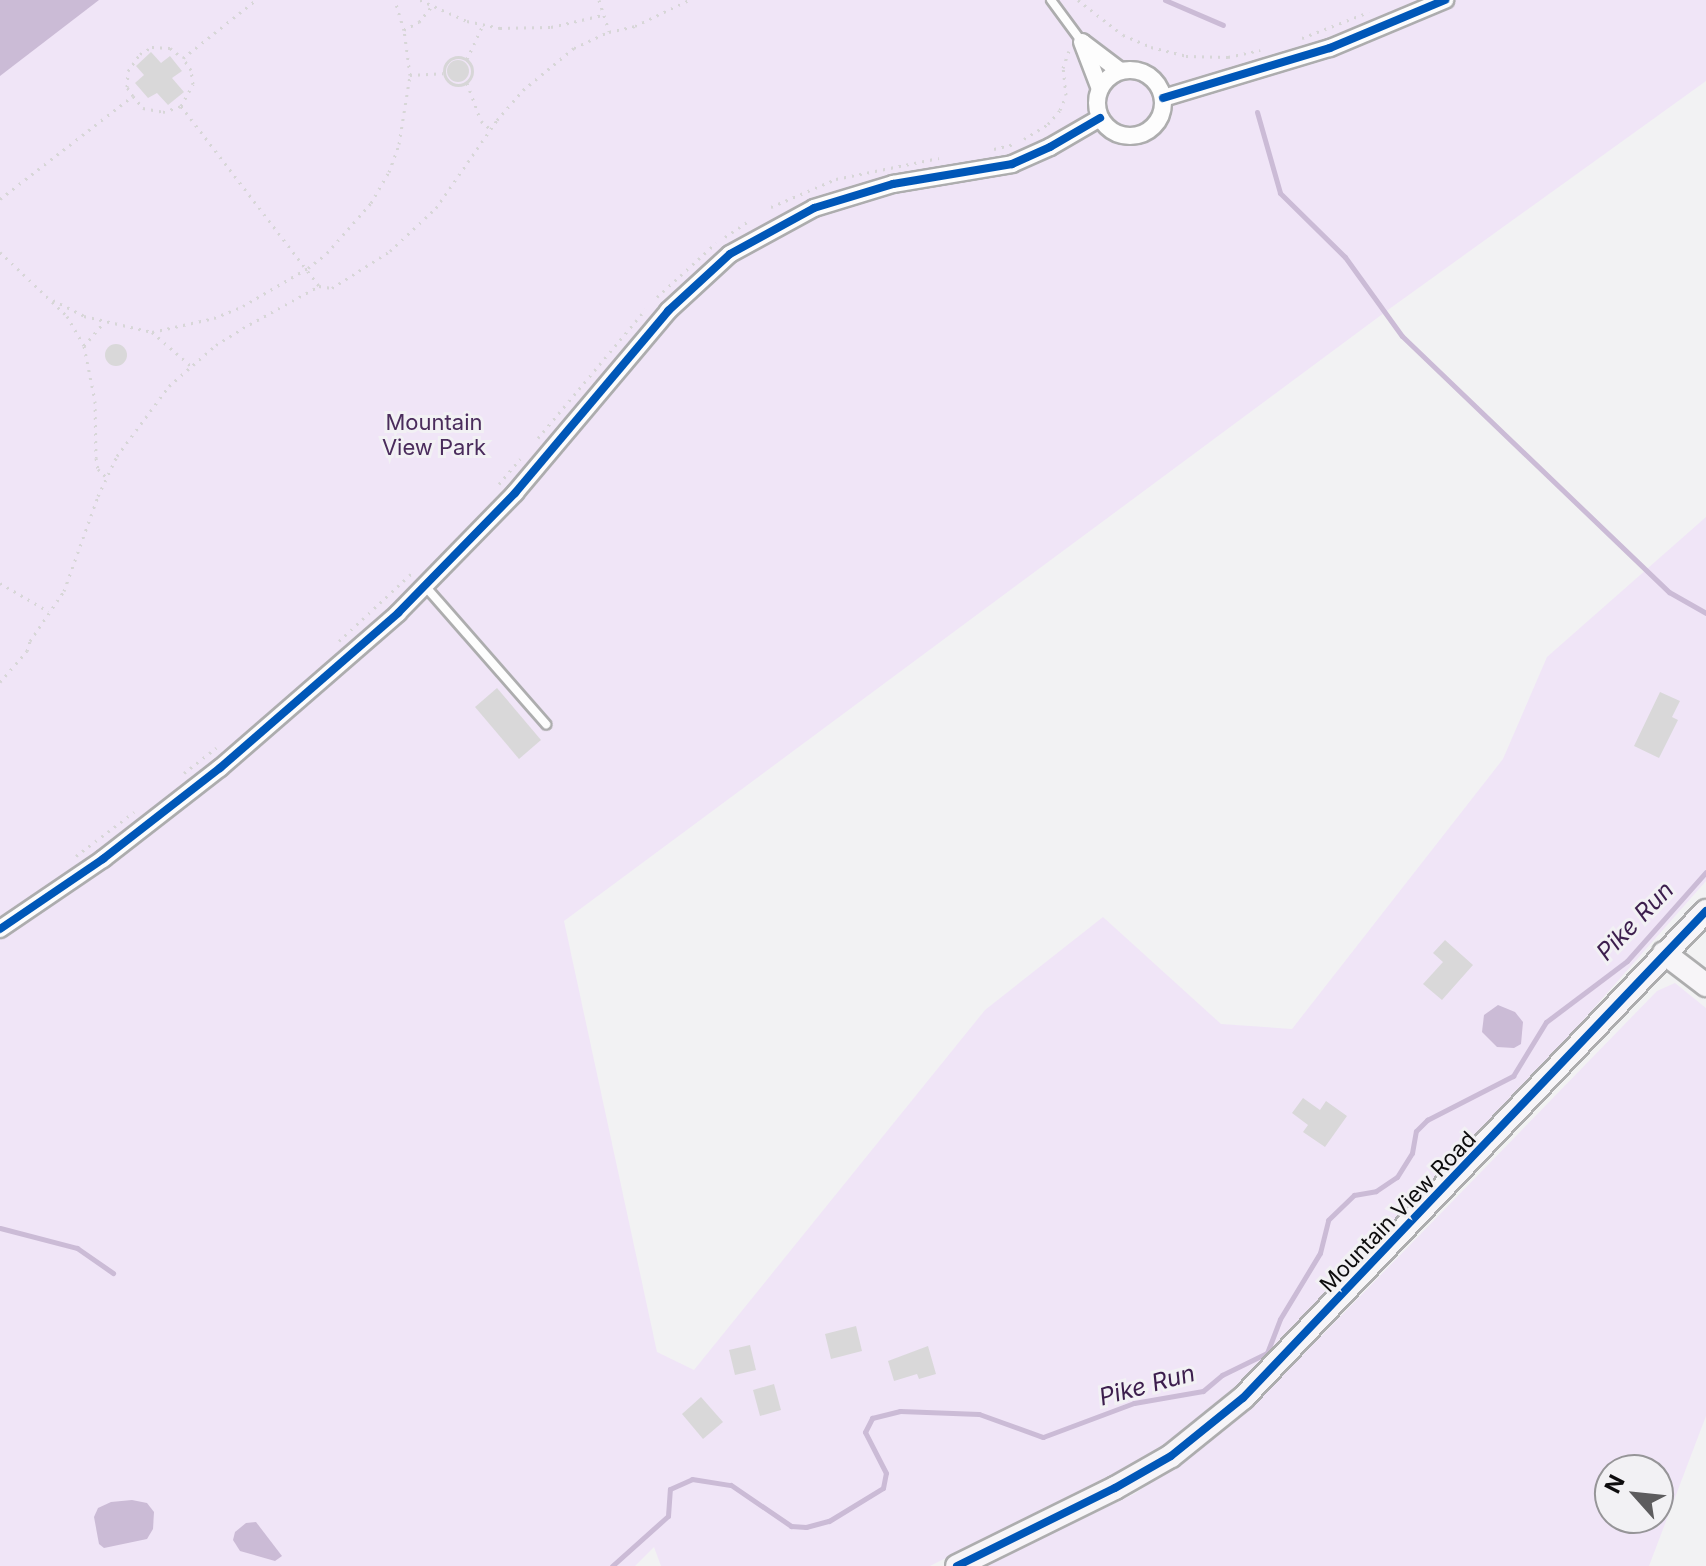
<!DOCTYPE html>
<html>
<head>
<meta charset="utf-8">
<style>
  body { margin:0 }
  #map { position:relative; width:1706px; height:1566px; overflow:hidden; background:#f2f2f3; font-family:Inter,sans-serif }
  div>[style] { position:absolute }
  .green>* { inset:0; background:#f0e5f7 }
  .water>* { inset:0; background:#cbbbd6 }
  .stream>* { height:5px; margin:-2.5px; padding:0 2.5px; transform-origin:2.5px; border-radius:2.5px; background:#cbbbd6 }
  .building>* { inset:0; background:#d9d8d9 }
  .round { border-radius:50% }
  .path>* { height:3px; margin-top:-1.5px; transform-origin:0; background:repeating-linear-gradient(90deg,#d7d6d7 0 2px,transparent 0 8px) }
  .path>.ring { margin:-1.5px; padding:0; box-sizing:content-box; background:none; border:3px solid #d7d6d7; border-radius:50% }
  .roads { filter:drop-shadow(2px 0 #adadae) drop-shadow(-2px 0 #adadae) drop-shadow(0 2px #adadae) drop-shadow(0 -2px #adadae) }
  .lane>* { height:8px; margin:-4px; padding:0 4px; transform-origin:4px; border-radius:4px; background:#fdfdfd }
  .street>* { height:16px; margin:-8px; padding:0 8px; transform-origin:8px; border-radius:8px; background:#fdfdfd }
  .street>.ring { margin:-8px; padding:0; box-sizing:content-box; background:none; border:16px solid #fdfdfd; border-radius:50% }
  .secondary>* { height:22px; margin:-11px; padding:0 11px; transform-origin:11px; border-radius:11px; background:#f7f5f8 }
  .cycleway>* { height:8px; margin:-4px; padding:0 4px; transform-origin:4px; border-radius:4px; background:#0057b8 }
  span { translate:-50% -50%; white-space:nowrap; text-align:center; line-height:1.15; -webkit-text-stroke:6px #f2f1f4; paint-order:stroke }
  .park-label { font-size:22px; color:#4a2c5c }
  .street-label { font-size:22px; color:#0d0c0d }
  .water-label { font-size:24px; color:#3c1e4d; font-style:italic }
  .north { position:absolute; left:1594px; top:1454px; width:80px; height:80px; box-sizing:border-box; background:#f2f1f4; border:2px solid #969598; border-radius:50%; rotate:297deg; font-size:22px; font-weight:700; line-height:32px; text-align:center; color:#0d0c0d }
  .north::after { content:''; display:block; margin:auto; width:28px; height:36px; background:#5d5c5e; clip-path:polygon(50% 0,100% 100%,50% 72%,0 100%) }
</style>
</head>
<body>
<div id="map">
  <div class="green">
    <i style="clip-path:polygon(0 0,1706px 0,1706px 81px,1392px 307px,564px 921px,657px 1352px,694px 1370px,985px 1010px,1103px 917px,1221px 1024px,1292px 1029px,1503px 759px,1547px 657px,1706px 517px,1706px 881px,1503px 1111px,1235px 1391px,1149px 1456px,930px 1566px,661px 1566px,654px 1547px,635px 1566px,0 1566px)"></i>
    <i style="clip-path:polygon(evenodd,1675px 983px,1706px 1008px,1706px 1416px,1649px 1566px,984px 1566px,1134px 1494px,1198px 1450px,1265px 1394px,1657px 991px,1675px 983px,1610px 1470px,1658px 1470px,1658px 1518px,1610px 1518px,1610px 1470px)"></i>
  </div>
  <div class="water">
    <i style="clip-path:polygon(0 0,99px 0,0 76px)"></i>
    <i style="clip-path:polygon(1498px 1005px,1515px 1012px,1523px 1022px,1521px 1044px,1514px 1048px,1497px 1047px,1482px 1032px,1484px 1015px)"></i>
    <i style="clip-path:polygon(132px 1500px,147px 1503px,154px 1512px,153px 1529px,147px 1539px,104px 1548px,99px 1544px,94px 1517px,98px 1508px,111px 1502px)"></i>
    <i style="clip-path:polygon(256px 1522px,282px 1556px,275px 1561px,240px 1551px,233px 1540px,235px 1532px,246px 1523px)"></i>
  </div>
  <div class="stream">
    <i style="left:1165px;top:0;width:63px;rotate:23.3deg"></i>
    <i style="left:1257px;top:112px;width:84px;rotate:74.1deg"></i>
    <i style="left:1280px;top:193px;width:91px;rotate:44.6deg"></i>
    <i style="left:1345px;top:257px;width:97px;rotate:54.2deg"></i>
    <i style="left:1402px;top:336px;width:370px;rotate:43.8deg"></i>
    <i style="left:1669px;top:592px;width:43px;rotate:29.6deg"></i>
    <i style="left:0;top:1228px;width:80px;rotate:14.6deg"></i>
    <i style="left:77px;top:1248px;width:44px;rotate:34.8deg"></i>
    <i style="left:612px;top:1566px;width:75px;rotate:-41.8deg"></i>
    <i style="left:668px;top:1516px;width:27px;rotate:-86deg"></i>
    <i style="left:670px;top:1489px;width:24px;rotate:-24deg"></i>
    <i style="left:692px;top:1479px;width:39px;rotate:9deg"></i>
    <i style="left:731px;top:1485px;width:73px;rotate:34.3deg"></i>
    <i style="left:791px;top:1526px;width:15px;rotate:4deg"></i>
    <i style="left:806px;top:1527px;width:24px;rotate:-15deg"></i>
    <i style="left:829px;top:1521px;width:63px;rotate:-31.4deg"></i>
    <i style="left:883px;top:1488px;width:15px;rotate:-79deg"></i>
    <i style="left:886px;top:1473px;width:46px;rotate:-117.1deg"></i>
    <i style="left:865px;top:1432px;width:16px;rotate:-63deg"></i>
    <i style="left:872px;top:1418px;width:29px;rotate:-14deg"></i>
    <i style="left:900px;top:1411px;width:79px;rotate:2.2deg"></i>
    <i style="left:979px;top:1414px;width:68px;rotate:19.8deg"></i>
    <i style="left:1043px;top:1437px;width:97px;rotate:-20.5deg"></i>
    <i style="left:1134px;top:1403px;width:70px;rotate:-9.9deg"></i>
    <i style="left:1203px;top:1391px;width:25px;rotate:-40deg"></i>
    <i style="left:1222px;top:1375px;width:50px;rotate:-26.1deg"></i>
    <i style="left:1267px;top:1353px;width:36px;rotate:-69deg"></i>
    <i style="left:1280px;top:1319px;width:77px;rotate:-58.8deg"></i>
    <i style="left:1320px;top:1253px;width:34px;rotate:-76deg"></i>
    <i style="left:1328px;top:1220px;width:36px;rotate:-44deg"></i>
    <i style="left:1354px;top:1195px;width:22px;rotate:-10deg"></i>
    <i style="left:1376px;top:1191px;width:25px;rotate:-34deg"></i>
    <i style="left:1397px;top:1177px;width:28px;rotate:-58deg"></i>
    <i style="left:1412px;top:1153px;width:22px;rotate:-80deg"></i>
    <i style="left:1416px;top:1131px;width:16px;rotate:-45deg"></i>
    <i style="left:1427px;top:1120px;width:97px;rotate:-27.1deg"></i>
    <i style="left:1513px;top:1076px;width:63px;rotate:-58.6deg"></i>
    <i style="left:1546px;top:1022px;width:101px;rotate:-37deg"></i>
    <i style="left:1627px;top:961px;width:119px;rotate:-48.4deg"></i>
  </div>
  <div class="building">
    <i style="clip-path:polygon(151px 52px,161px 63px,170px 56px,182px 71px,172px 78px,184px 92px,168px 105px,157px 93px,148px 98px,135px 83px,144px 75px,136px 66px)"></i>
    <i class="round" style="left:447px;top:60px;width:22px;height:22px"></i>
    <i class="round" style="left:105px;top:344px;width:22px;height:22px"></i>
    <i style="clip-path:polygon(497px 688px,541px 740px,519px 759px,475px 707px)"></i>
    <i style="clip-path:polygon(1660px 692px,1680px 701px,1672px 717px,1678px 720px,1659px 758px,1634px 746px)"></i>
    <i style="clip-path:polygon(1445px 940px,1473px 965px,1442px 1000px,1423px 984px,1443px 962px,1433px 953px)"></i>
    <i style="clip-path:polygon(1303px 1098px,1320px 1110px,1326px 1101px,1347px 1116px,1325px 1147px,1303px 1132px,1308px 1125px,1292px 1113px)"></i>
    <i style="clip-path:polygon(856px 1326px,862px 1351px,831px 1359px,825px 1334px)"></i>
    <i style="clip-path:polygon(750px 1345px,756px 1370px,735px 1375px,729px 1350px)"></i>
    <i style="clip-path:polygon(928px 1346px,936px 1374px,919px 1379px,917px 1374px,894px 1381px,888px 1361px)"></i>
    <i style="clip-path:polygon(774px 1384px,781px 1410px,760px 1416px,753px 1390px)"></i>
    <i style="clip-path:polygon(701px 1397px,723px 1422px,703px 1439px,682px 1414px)"></i>
  </div>
  <div class="path">
    <i style="left:420px;top:0;width:51px;rotate:24.1deg"></i>
    <i style="left:467px;top:21px;width:34px;rotate:12deg"></i>
    <i style="left:500px;top:28px;width:51px;rotate:-1.1deg"></i>
    <i style="left:551px;top:27px;width:53px;rotate:-13deg"></i>
    <i style="left:599px;top:0;width:33px;rotate:72deg"></i>
    <i style="left:1078px;top:0;width:57px;rotate:37.9deg"></i>
    <i style="left:1123px;top:35px;width:30px;rotate:23deg"></i>
    <i style="left:1151px;top:47px;width:36px;rotate:14deg"></i>
    <i style="left:1186px;top:56px;width:42px;rotate:1.4deg"></i>
    <i style="left:1228px;top:57px;width:33px;rotate:-12deg"></i>
    <i style="left:404px;top:30px;width:17px;rotate:-28deg"></i>
    <i style="left:419px;top:22px;width:19px;rotate:-51deg"></i>
    <i style="left:1302px;top:38px;width:72px;rotate:-21.2deg"></i>
    <i class="ring" style="left:444px;top:57px;width:25px;height:25px"></i>
    <i style="left:467px;top:59px;width:35px;rotate:-65deg"></i>
    <i style="left:410px;top:75px;width:33px;rotate:-3deg"></i>
    <i style="left:467px;top:83px;width:40px;rotate:69.8deg"></i>
    <i style="left:481px;top:121px;width:11px;rotate:41deg"></i>
    <i style="left:133px;top:96px;width:16px;rotate:50deg"></i>
    <i style="left:143px;top:108px;width:20px;rotate:11deg"></i>
    <i style="left:163px;top:112px;width:19px;rotate:-18deg"></i>
    <i style="left:181px;top:106px;width:25px;rotate:-61deg"></i>
    <i style="left:193px;top:84px;width:14px;rotate:-98deg"></i>
    <i style="left:191px;top:70px;width:14px;rotate:-124deg"></i>
    <i style="left:181px;top:106px;width:227px;rotate:52.5deg"></i>
    <i style="left:1024px;top:139px;width:28px;rotate:-32deg"></i>
    <i style="left:1048px;top:124px;width:18px;rotate:-49deg"></i>
    <i style="left:1060px;top:110px;width:16px;rotate:-68deg"></i>
    <i style="left:1066px;top:95px;width:27px;rotate:-96deg"></i>
    <i style="left:1063px;top:68px;width:18px;rotate:-71deg"></i>
    <i style="left:994px;top:149px;width:21px;rotate:-14deg"></i>
    <i style="left:0;top:199px;width:168px;rotate:-37.8deg"></i>
    <i style="left:133px;top:96px;width:11px;rotate:-124deg"></i>
    <i style="left:127px;top:87px;width:16px;rotate:-86deg"></i>
    <i style="left:128px;top:71px;width:21px;rotate:-55deg"></i>
    <i style="left:140px;top:54px;width:14px;rotate:-30deg"></i>
    <i style="left:152px;top:47px;width:18px;rotate:3deg"></i>
    <i style="left:170px;top:48px;width:16px;rotate:38deg"></i>
    <i style="left:183px;top:58px;width:93px;rotate:-38.5deg"></i>
    <i style="left:771px;top:207px;width:71px;rotate:-23.3deg"></i>
    <i style="left:836px;top:179px;width:105px;rotate:-11.5deg"></i>
    <i style="left:725px;top:237px;width:29px;rotate:-34deg"></i>
    <i style="left:0;top:252px;width:93px;rotate:43.7deg"></i>
    <i style="left:67px;top:316px;width:34px;rotate:60deg"></i>
    <i style="left:84px;top:346px;width:56px;rotate:78.7deg"></i>
    <i style="left:95px;top:401px;width:57px;rotate:89deg"></i>
    <i style="left:96px;top:458px;width:11px;rotate:80deg"></i>
    <i style="left:98px;top:469px;width:11px;rotate:45deg"></i>
    <i style="left:657px;top:297px;width:80px;rotate:-42.5deg"></i>
    <i style="left:53px;top:300px;width:35px;rotate:27deg"></i>
    <i style="left:84px;top:316px;width:70px;rotate:13.2deg"></i>
    <i style="left:152px;top:332px;width:64px;rotate:-12.7deg"></i>
    <i style="left:214px;top:318px;width:31px;rotate:-22deg"></i>
    <i style="left:243px;top:306px;width:75px;rotate:-30.3deg"></i>
    <i style="left:308px;top:268px;width:24px;rotate:-38deg"></i>
    <i style="left:327px;top:253px;width:67px;rotate:-48.7deg"></i>
    <i style="left:371px;top:203px;width:36px;rotate:-60deg"></i>
    <i style="left:389px;top:172px;width:30px;rotate:-70deg"></i>
    <i style="left:399px;top:144px;width:70px;rotate:-80.9deg"></i>
    <i style="left:410px;top:75px;width:45px;rotate:-97.6deg"></i>
    <i style="left:404px;top:30px;width:31px;rotate:-107deg"></i>
    <i style="left:152px;top:332px;width:52px;rotate:41.1deg"></i>
    <i style="left:84px;top:346px;width:31px;rotate:-50deg"></i>
    <i style="left:538px;top:438px;width:168px;rotate:-50.1deg"></i>
    <i style="left:499px;top:484px;width:33px;rotate:-50deg"></i>
    <i style="left:0;top:583px;width:56px;rotate:30.3deg"></i>
    <i style="left:339px;top:641px;width:101px;rotate:-43deg"></i>
    <i style="left:0;top:682px;width:41px;rotate:-48.9deg"></i>
    <i style="left:27px;top:651px;width:10px;rotate:-73deg"></i>
    <i style="left:30px;top:641px;width:60px;rotate:-55.8deg"></i>
    <i style="left:64px;top:591px;width:101px;rotate:-70.3deg"></i>
    <i style="left:98px;top:496px;width:44px;rotate:-64.6deg"></i>
    <i style="left:117px;top:456px;width:87px;rotate:-53.4deg"></i>
    <i style="left:169px;top:386px;width:62px;rotate:-41.1deg"></i>
    <i style="left:216px;top:345px;width:32px;rotate:-32deg"></i>
    <i style="left:243px;top:328px;width:87px;rotate:-28.9deg"></i>
    <i style="left:319px;top:286px;width:13px;rotate:9deg"></i>
    <i style="left:332px;top:288px;width:69px;rotate:-32.5deg"></i>
    <i style="left:390px;top:251px;width:63px;rotate:-43.1deg"></i>
    <i style="left:436px;top:208px;width:107px;rotate:-55.3deg"></i>
    <i style="left:497px;top:120px;width:40px;rotate:-49deg"></i>
    <i style="left:523px;top:90px;width:66px;rotate:-39.5deg"></i>
    <i style="left:574px;top:48px;width:38px;rotate:-25deg"></i>
    <i style="left:609px;top:32px;width:27px;rotate:-13deg"></i>
    <i style="left:635px;top:26px;width:60px;rotate:-25.7deg"></i>
    <i style="left:184px;top:773px;width:41px;rotate:-38deg"></i>
    <i style="left:76px;top:856px;width:73px;rotate:-37.2deg"></i>
  </div>
  <div class="roads">
    <div class="lane">
      <i style="left:1051px;top:0;width:52px;rotate:53.6deg"></i>
      <i style="left:425px;top:586px;width:184px;rotate:48.8deg"></i>
    </div>
    <div class="street">
      <i style="left:1082px;top:42px;width:50px;rotate:69deg"></i>
      <i style="left:1083px;top:43px;width:46px;rotate:37.1deg"></i>
      <i class="ring" style="left:1097px;top:70px;width:50px;height:50px"></i>
      <i style="left:1163px;top:98px;width:174px;rotate:-16.7deg"></i>
      <i style="left:1330px;top:48px;width:125px;rotate:-22.7deg"></i>
      <i style="left:0;top:929px;width:125px;rotate:-34.2deg"></i>
      <i style="left:103px;top:859px;width:148px;rotate:-37.9deg"></i>
      <i style="left:220px;top:768px;width:236px;rotate:-41deg"></i>
      <i style="left:398px;top:613px;width:168px;rotate:-45.7deg"></i>
      <i style="left:515px;top:493px;width:238px;rotate:-49.9deg"></i>
      <i style="left:668px;top:311px;width:84px;rotate:-42.6deg"></i>
      <i style="left:730px;top:254px;width:96px;rotate:-28.7deg"></i>
      <i style="left:814px;top:208px;width:83px;rotate:-16.9deg"></i>
      <i style="left:893px;top:184px;width:121px;rotate:-9.5deg"></i>
      <i style="left:1012px;top:164px;width:42px;rotate:-24.1deg"></i>
      <i style="left:1050px;top:147px;width:58px;rotate:-30.1deg"></i>
    </div>
    <div class="secondary">
      <i style="left:1664px;top:953px;width:53px;rotate:37.3deg"></i>
      <i style="left:957px;top:1566px;width:176px;rotate:-26.3deg"></i>
      <i style="left:1115px;top:1488px;width:64px;rotate:-29.7deg"></i>
      <i style="left:1171px;top:1456px;width:92px;rotate:-38.9deg"></i>
      <i style="left:1243px;top:1398px;width:672px;rotate:-46.45deg"></i>
    </div>
  </div>
  <div class="cycleway">
    <i style="left:1163px;top:98px;width:174px;rotate:-16.7deg"></i>
    <i style="left:1330px;top:48px;width:125px;rotate:-22.7deg"></i>
    <i style="left:0;top:929px;width:125px;rotate:-34.2deg"></i>
    <i style="left:103px;top:859px;width:148px;rotate:-37.9deg"></i>
    <i style="left:220px;top:768px;width:236px;rotate:-41deg"></i>
    <i style="left:398px;top:613px;width:168px;rotate:-45.7deg"></i>
    <i style="left:515px;top:493px;width:238px;rotate:-49.9deg"></i>
    <i style="left:668px;top:311px;width:84px;rotate:-42.6deg"></i>
    <i style="left:730px;top:254px;width:96px;rotate:-28.7deg"></i>
    <i style="left:814px;top:208px;width:83px;rotate:-16.9deg"></i>
    <i style="left:893px;top:184px;width:121px;rotate:-9.5deg"></i>
    <i style="left:1012px;top:164px;width:42px;rotate:-24.1deg"></i>
    <i style="left:1050px;top:147px;width:58px;rotate:-30.1deg"></i>
    <i style="left:957px;top:1566px;width:176px;rotate:-26.3deg"></i>
    <i style="left:1115px;top:1488px;width:64px;rotate:-29.7deg"></i>
    <i style="left:1171px;top:1456px;width:92px;rotate:-38.9deg"></i>
    <i style="left:1243px;top:1398px;width:672px;rotate:-46.45deg"></i>
  </div>
  <div class="park-label">
    <span style="left:434px;top:435px">Mountain<br>View Park</span>
  </div>
  <div class="street-label">
    <span style="left:1398px;top:1212px;rotate:-46deg">Mountain View Road</span>
  </div>
  <div class="water-label">
    <span style="left:1635px;top:921px;rotate:-46deg">Pike Run</span>
    <span style="left:1147px;top:1385px;rotate:-15deg">Pike Run</span>
  </div>
  <div class="north">N</div>
</div>
</body>
</html>
